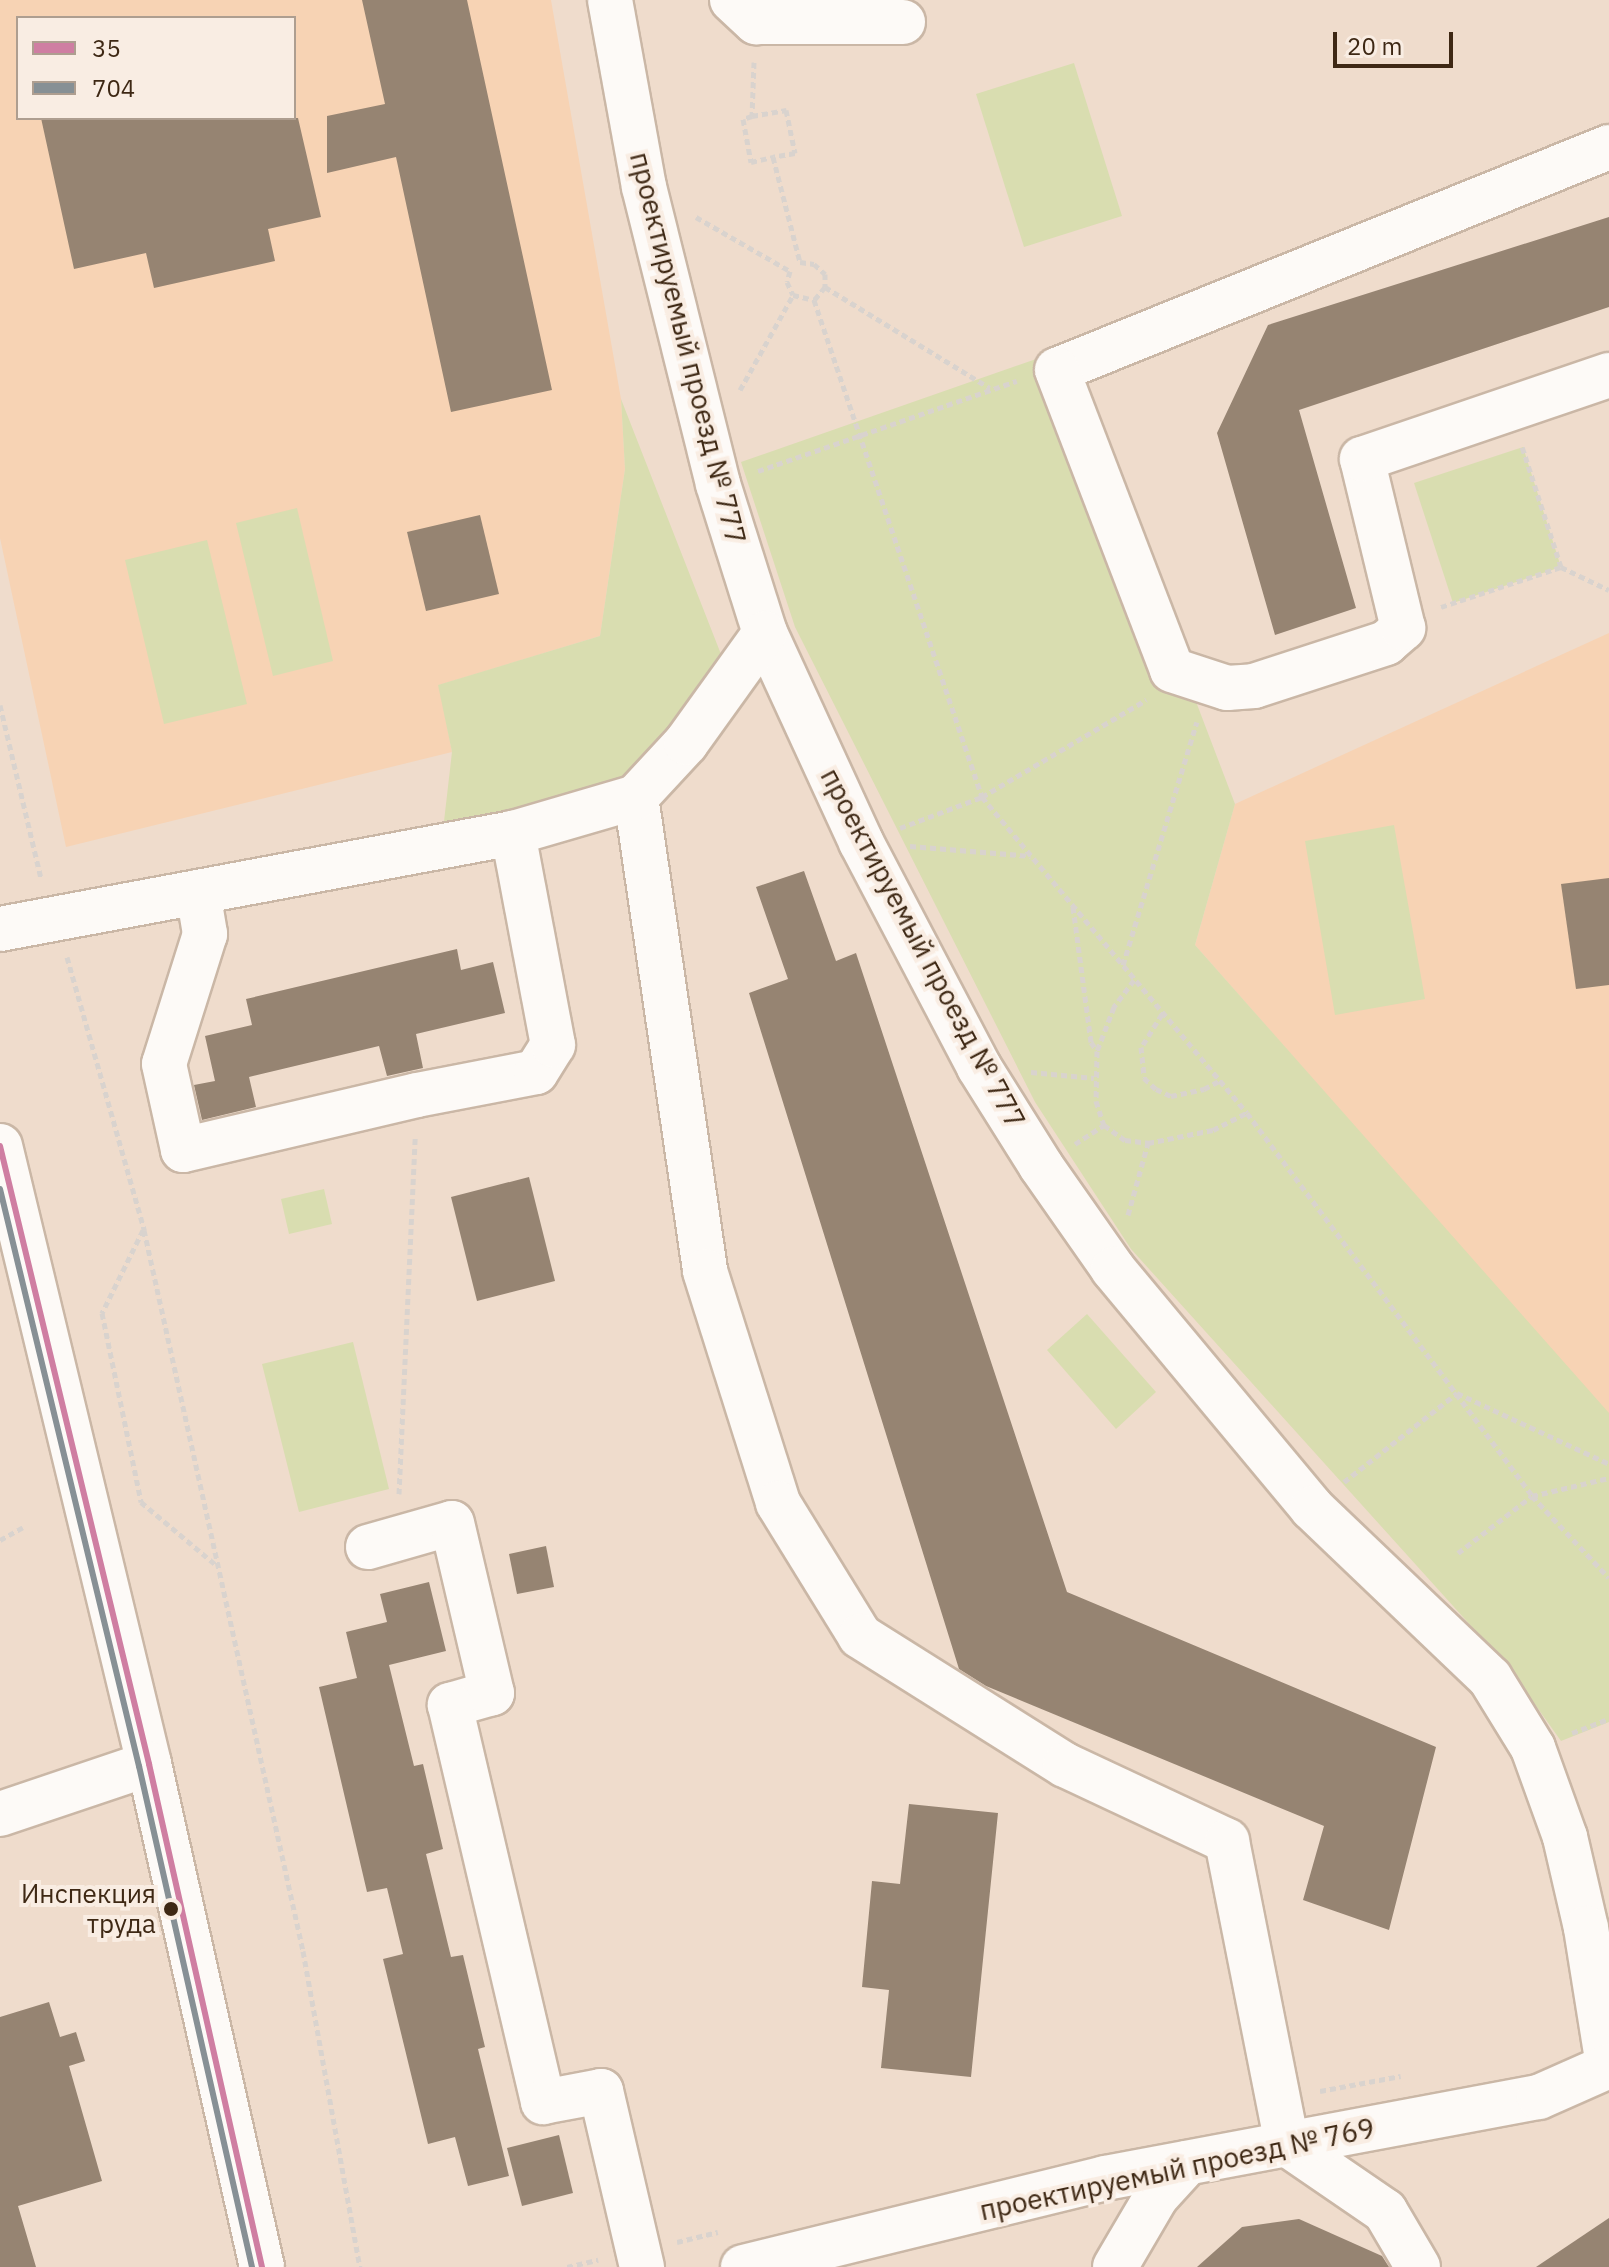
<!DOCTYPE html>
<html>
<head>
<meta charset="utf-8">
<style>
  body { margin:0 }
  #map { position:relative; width:1609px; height:2267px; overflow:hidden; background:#efdccc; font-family:"IBM Plex Sans",sans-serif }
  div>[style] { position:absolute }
  .built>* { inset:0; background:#f7d3b4 }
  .green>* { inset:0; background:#d9ddb0 }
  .building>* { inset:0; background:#968472 }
  .path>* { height:5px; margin-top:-2.5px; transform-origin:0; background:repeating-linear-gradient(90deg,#d9d3ce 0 6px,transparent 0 10px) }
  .roads { filter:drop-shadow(2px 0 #cab7a6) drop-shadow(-2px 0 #cab7a6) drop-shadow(0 2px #cab7a6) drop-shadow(0 -2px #cab7a6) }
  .minor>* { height:44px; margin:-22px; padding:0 22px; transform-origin:22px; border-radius:22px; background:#fdfaf7 }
  .major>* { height:44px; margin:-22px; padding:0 22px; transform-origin:22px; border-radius:22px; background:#fdfaf7 }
  .bus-1>* { height:6px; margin:-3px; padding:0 3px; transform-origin:3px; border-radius:3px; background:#cf7ea2 }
  .bus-2>* { height:6px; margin:-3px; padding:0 3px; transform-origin:3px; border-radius:3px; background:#879095 }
  .dots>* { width:22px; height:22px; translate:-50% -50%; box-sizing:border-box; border:4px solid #f9ede3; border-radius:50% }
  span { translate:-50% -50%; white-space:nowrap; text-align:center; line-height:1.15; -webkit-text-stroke:8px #f9ede3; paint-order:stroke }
  .bus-label { font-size:26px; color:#3e2814 }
  .right { translate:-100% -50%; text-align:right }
  .street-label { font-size:28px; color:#3e2814 }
  .legend { position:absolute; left:16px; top:16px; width:280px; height:104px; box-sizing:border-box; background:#f9ede3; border:2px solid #ae9e90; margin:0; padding:10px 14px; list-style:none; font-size:24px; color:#3e2814 }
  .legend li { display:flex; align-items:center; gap:16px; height:40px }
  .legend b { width:40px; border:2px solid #ae9e90 }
  .scale { position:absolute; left:1333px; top:32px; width:120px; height:36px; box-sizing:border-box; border:4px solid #3e2814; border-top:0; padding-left:10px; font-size:24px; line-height:28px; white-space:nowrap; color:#3e2814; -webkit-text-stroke:6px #f9ede3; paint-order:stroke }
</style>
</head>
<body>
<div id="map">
  <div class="built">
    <i style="clip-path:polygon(evenodd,0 0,551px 0,621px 399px,625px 469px,600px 636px,439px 685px,452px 752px,66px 847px,0 538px,0 0,18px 18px,294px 18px,294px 118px,18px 118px,18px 18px)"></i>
    <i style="clip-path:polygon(1609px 633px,1609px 1413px,1607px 1413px,1195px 945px,1235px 804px)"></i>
  </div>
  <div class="green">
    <i style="clip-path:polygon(1074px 63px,1122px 216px,1024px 247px,976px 94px)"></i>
    <i style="clip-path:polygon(1062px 350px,1235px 804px,1195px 945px,1609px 1413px,1609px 1722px,1561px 1741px,1509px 1668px,1131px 1249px,1035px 1102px,795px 627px,741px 462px)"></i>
    <i style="clip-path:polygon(621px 399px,726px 667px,626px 781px,443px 830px,452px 752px,438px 685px,600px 636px,625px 469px)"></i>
    <i style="clip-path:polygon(1523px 447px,1561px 567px,1453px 603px,1414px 483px)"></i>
    <i style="clip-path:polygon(297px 508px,333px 661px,273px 676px,236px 523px)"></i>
    <i style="clip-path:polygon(207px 540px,247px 704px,164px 724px,125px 560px)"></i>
    <i style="clip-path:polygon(1394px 825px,1425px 999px,1335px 1015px,1305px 841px)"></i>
    <i style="clip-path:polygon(324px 1189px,332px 1224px,289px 1234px,281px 1199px)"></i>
    <i style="clip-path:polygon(1087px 1314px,1156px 1392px,1116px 1429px,1047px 1350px)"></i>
    <i style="clip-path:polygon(353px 1342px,389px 1489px,299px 1512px,262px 1364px)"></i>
  </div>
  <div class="building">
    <i style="clip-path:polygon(362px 0,467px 0,552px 390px,451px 412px,396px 157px,327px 173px,327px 116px,385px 104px)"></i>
    <i style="clip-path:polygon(41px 118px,298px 118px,321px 217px,268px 229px,275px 261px,154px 288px,146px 253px,74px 269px)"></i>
    <i style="clip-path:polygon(1609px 217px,1609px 307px,1299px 410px,1356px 608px,1275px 635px,1217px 433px,1268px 325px)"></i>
    <i style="clip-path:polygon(480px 515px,499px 594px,426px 611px,407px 532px)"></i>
    <i style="clip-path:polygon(804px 871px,836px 961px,856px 953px,1067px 1592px,1436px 1747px,1389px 1930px,1303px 1900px,1324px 1826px,986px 1686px,959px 1669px,749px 993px,788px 979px,756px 887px)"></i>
    <i style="clip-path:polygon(1609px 878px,1609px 985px,1576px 989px,1561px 884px)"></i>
    <i style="clip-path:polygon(457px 949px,461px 970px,493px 962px,505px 1013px,416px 1034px,423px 1068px,387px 1076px,379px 1046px,249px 1077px,256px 1107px,202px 1120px,194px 1085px,215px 1081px,205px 1036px,252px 1025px,246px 999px)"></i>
    <i style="clip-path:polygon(529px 1177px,555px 1281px,477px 1301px,451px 1197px)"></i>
    <i style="clip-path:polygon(546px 1546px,554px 1587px,517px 1594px,509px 1554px)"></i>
    <i style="clip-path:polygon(429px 1582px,446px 1651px,389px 1665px,414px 1766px,423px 1764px,443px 1849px,426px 1854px,451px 1957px,463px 1955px,485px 2047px,478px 2049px,509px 2176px,468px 2186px,455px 2137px,428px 2144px,383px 1959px,403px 1954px,387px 1888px,367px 1892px,319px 1687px,357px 1678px,346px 1632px,387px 1622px,380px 1594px)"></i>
    <i style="clip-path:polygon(909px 1804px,998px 1813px,971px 2077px,881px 2068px,889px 1990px,862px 1987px,872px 1881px,900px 1884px)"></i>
    <i style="clip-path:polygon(49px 2002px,60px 2037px,76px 2032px,85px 2061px,69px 2066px,102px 2181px,18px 2206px,36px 2267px,0 2267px,0 2017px)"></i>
    <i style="clip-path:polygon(559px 2135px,573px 2193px,522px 2206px,507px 2148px)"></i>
    <i style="clip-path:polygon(1609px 2218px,1609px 2267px,1536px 2267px)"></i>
    <i style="clip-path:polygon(1299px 2219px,1382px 2256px,1389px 2267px,1197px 2267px,1242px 2227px)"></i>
  </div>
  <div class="path">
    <i style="left:754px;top:62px;width:54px;rotate:92.1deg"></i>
    <i style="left:752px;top:116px;width:9px;rotate:162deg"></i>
    <i style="left:743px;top:119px;width:44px;rotate:79.5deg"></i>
    <i style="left:751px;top:162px;width:23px;rotate:-13deg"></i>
    <i style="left:773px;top:157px;width:108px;rotate:75.6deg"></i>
    <i style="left:800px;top:262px;width:14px;rotate:8deg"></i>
    <i style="left:814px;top:264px;width:15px;rotate:42deg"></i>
    <i style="left:825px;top:274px;width:13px;rotate:90deg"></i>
    <i style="left:825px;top:287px;width:17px;rotate:130deg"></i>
    <i style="left:814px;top:300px;width:525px;rotate:71.32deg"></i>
    <i style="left:982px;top:797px;width:412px;rotate:50deg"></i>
    <i style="left:1247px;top:1113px;width:477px;rotate:53.3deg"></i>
    <i style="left:1532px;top:1496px;width:79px;rotate:-13.2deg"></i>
    <i style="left:752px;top:116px;width:35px;rotate:-10deg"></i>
    <i style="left:786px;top:110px;width:44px;rotate:78.2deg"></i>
    <i style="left:795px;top:153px;width:22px;rotate:170deg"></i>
    <i style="left:696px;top:217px;width:108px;rotate:29.9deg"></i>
    <i style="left:790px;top:271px;width:11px;rotate:105deg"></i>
    <i style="left:787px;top:282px;width:14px;rotate:65deg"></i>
    <i style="left:793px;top:295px;width:22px;rotate:13deg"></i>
    <i style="left:825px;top:287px;width:193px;rotate:31.5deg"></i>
    <i style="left:740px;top:390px;width:109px;rotate:-60.8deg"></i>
    <i style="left:758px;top:471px;width:274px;rotate:-19.2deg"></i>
    <i style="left:1561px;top:567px;width:53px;rotate:25.6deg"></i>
    <i style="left:1441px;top:607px;width:126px;rotate:-18.4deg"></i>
    <i style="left:1561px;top:567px;width:127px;rotate:-107.9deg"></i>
    <i style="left:0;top:705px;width:179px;rotate:76.7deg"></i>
    <i style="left:900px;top:828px;width:88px;rotate:-20.7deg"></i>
    <i style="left:982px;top:797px;width:191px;rotate:-30.6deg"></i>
    <i style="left:910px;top:846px;width:121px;rotate:4.7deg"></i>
    <i style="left:1073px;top:907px;width:136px;rotate:82.4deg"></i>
    <i style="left:1091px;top:1042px;width:11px;rotate:56deg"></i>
    <i style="left:67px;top:957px;width:284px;rotate:74.2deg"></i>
    <i style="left:144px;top:1230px;width:738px;rotate:77.56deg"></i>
    <i style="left:303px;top:1951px;width:321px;rotate:79.8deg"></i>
    <i style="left:1123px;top:965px;width:254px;rotate:-73.1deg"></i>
    <i style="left:1134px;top:980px;width:34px;rotate:127deg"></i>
    <i style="left:1114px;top:1007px;width:47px;rotate:111.1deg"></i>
    <i style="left:1097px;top:1051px;width:50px;rotate:91.1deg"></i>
    <i style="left:1096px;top:1101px;width:25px;rotate:72deg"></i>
    <i style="left:1104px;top:1125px;width:26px;rotate:36deg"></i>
    <i style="left:1125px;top:1140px;width:23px;rotate:7deg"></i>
    <i style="left:1148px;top:1143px;width:66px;rotate:-11.3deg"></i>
    <i style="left:1213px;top:1130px;width:38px;rotate:-27deg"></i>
    <i style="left:1162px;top:1014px;width:39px;rotate:122deg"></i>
    <i style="left:1141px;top:1047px;width:31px;rotate:84deg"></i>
    <i style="left:1144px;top:1078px;width:16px;rotate:43deg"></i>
    <i style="left:1156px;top:1089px;width:17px;rotate:25deg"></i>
    <i style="left:1171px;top:1096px;width:34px;rotate:-12deg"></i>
    <i style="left:1204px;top:1089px;width:17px;rotate:-28deg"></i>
    <i style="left:1031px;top:1072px;width:63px;rotate:5.4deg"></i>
    <i style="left:1075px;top:1144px;width:35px;rotate:-33deg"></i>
    <i style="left:1128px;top:1215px;width:75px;rotate:-74.5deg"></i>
    <i style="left:143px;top:1230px;width:93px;rotate:116.3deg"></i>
    <i style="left:102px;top:1313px;width:193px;rotate:78.3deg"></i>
    <i style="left:141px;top:1502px;width:97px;rotate:40deg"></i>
    <i style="left:1344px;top:1482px;width:144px;rotate:-38.2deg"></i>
    <i style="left:1457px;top:1393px;width:168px;rotate:25deg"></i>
    <i style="left:399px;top:1494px;width:358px;rotate:-87.4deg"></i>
    <i style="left:0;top:1540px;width:26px;rotate:-29deg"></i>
    <i style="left:1458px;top:1553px;width:93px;rotate:-37.6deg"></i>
    <i style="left:1532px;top:1496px;width:112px;rotate:46.8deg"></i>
    <i style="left:1572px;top:1733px;width:40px;rotate:-21deg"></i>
    <i style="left:1320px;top:2091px;width:82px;rotate:-10.5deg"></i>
    <i style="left:677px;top:2242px;width:42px;rotate:-13.7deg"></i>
    <i style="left:567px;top:2267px;width:32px;rotate:-13deg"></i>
  </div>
  <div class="roads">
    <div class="minor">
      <i style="left:610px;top:0;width:190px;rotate:79.7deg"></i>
      <i style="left:644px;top:187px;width:306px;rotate:76deg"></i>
      <i style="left:718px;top:484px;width:156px;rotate:72.5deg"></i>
      <i style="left:765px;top:633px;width:230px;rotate:65.3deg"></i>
      <i style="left:861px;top:842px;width:254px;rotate:62.3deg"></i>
      <i style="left:979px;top:1067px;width:117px;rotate:57.9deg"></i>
      <i style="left:1041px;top:1166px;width:126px;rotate:55deg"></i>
      <i style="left:1113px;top:1269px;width:311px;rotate:50.2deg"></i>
      <i style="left:1312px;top:1508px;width:246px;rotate:43.7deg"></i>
      <i style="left:1490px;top:1678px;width:82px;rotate:58.4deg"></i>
      <i style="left:1533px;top:1748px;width:95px;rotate:70.2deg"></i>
      <i style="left:1565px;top:1837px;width:93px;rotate:77deg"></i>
      <i style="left:1586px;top:1928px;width:140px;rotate:80.9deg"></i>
      <i style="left:732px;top:0;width:33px;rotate:43deg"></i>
      <i style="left:756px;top:22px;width:147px"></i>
      <i style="left:1609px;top:147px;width:595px;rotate:158deg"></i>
      <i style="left:1057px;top:370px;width:321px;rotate:69deg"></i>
      <i style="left:1172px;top:670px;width:58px;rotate:18.1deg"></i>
      <i style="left:1227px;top:688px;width:27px;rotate:-4deg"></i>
      <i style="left:1254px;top:686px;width:139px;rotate:-18deg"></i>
      <i style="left:1386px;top:643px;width:23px;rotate:-41deg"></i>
      <i style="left:1403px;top:628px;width:174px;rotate:-103.6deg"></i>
      <i style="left:1362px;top:459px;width:261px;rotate:-18.8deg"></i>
      <i style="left:636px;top:797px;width:479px;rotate:81.7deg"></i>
      <i style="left:705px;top:1271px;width:243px;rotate:72.5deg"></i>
      <i style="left:778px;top:1503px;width:156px;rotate:58.3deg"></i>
      <i style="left:860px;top:1636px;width:242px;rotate:32.2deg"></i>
      <i style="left:1065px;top:1765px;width:179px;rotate:25.1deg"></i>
      <i style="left:1227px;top:1841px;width:309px;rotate:78.8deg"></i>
      <i style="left:1287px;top:2144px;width:119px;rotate:34.4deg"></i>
      <i style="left:1385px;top:2211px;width:65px;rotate:59.5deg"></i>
      <i style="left:198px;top:892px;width:43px;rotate:80.5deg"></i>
      <i style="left:205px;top:934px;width:136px;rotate:107.5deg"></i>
      <i style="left:164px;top:1064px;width:88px;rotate:77.5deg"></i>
      <i style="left:183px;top:1150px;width:240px;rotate:-13.2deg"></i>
      <i style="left:417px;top:1095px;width:121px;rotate:-10.9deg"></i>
      <i style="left:536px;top:1072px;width:32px;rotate:-58deg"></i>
      <i style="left:553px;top:1045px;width:216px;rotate:-100.7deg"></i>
      <i style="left:0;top:929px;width:522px;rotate:-10.6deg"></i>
      <i style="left:513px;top:833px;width:128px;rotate:-16.3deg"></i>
      <i style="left:636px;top:797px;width:74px;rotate:-47.2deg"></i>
      <i style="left:686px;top:743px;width:135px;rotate:-54.3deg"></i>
      <i style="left:368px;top:1547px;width:87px;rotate:-15.9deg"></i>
      <i style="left:452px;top:1523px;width:175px;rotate:76.8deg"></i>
      <i style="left:492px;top:1693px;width:44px;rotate:164.1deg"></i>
      <i style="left:450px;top:1705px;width:408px;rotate:76.8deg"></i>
      <i style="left:543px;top:2102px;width:59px;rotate:-10.7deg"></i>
      <i style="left:601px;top:2091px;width:181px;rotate:76.9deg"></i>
      <i style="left:0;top:1814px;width:157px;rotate:-18.6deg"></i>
      <i style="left:743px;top:2267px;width:373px;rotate:-13.8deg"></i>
      <i style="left:1105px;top:2178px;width:441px;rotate:-10.6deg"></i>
      <i style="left:1539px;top:2097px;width:77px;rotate:-23.9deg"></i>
      <i style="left:1115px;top:2267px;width:81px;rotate:-59.6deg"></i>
      <i style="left:1156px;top:2197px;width:46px;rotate:-47.6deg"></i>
    </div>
    <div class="major">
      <i style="left:0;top:1146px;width:636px;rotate:76.44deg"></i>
      <i style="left:149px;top:1764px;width:516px;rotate:77.34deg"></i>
    </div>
  </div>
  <div class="bus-1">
    <i style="left:0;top:1146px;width:636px;rotate:76.44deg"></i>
    <i style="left:149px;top:1764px;width:516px;rotate:77.34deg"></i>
  </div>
  <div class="bus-2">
    <i style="left:0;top:1189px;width:594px;rotate:76.46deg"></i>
    <i style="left:139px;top:1766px;width:514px;rotate:77.29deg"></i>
  </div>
  <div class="dots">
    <i style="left:171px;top:1909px;background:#3e2814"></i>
  </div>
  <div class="bus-label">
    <span class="right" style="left:156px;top:1909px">Инспекция<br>труда</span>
  </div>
  <div class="street-label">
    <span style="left:688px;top:348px;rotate:76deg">проектируемый проезд № 777</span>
    <span style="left:923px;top:948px;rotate:62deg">проектируемый проезд № 777</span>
    <span style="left:1177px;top:2169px;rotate:-12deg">проектируемый проезд № 769</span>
  </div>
  <ul class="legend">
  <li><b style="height:10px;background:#cf7ea2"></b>35</li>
  <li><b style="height:10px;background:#879095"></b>704</li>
  </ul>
  <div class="scale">20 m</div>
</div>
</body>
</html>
